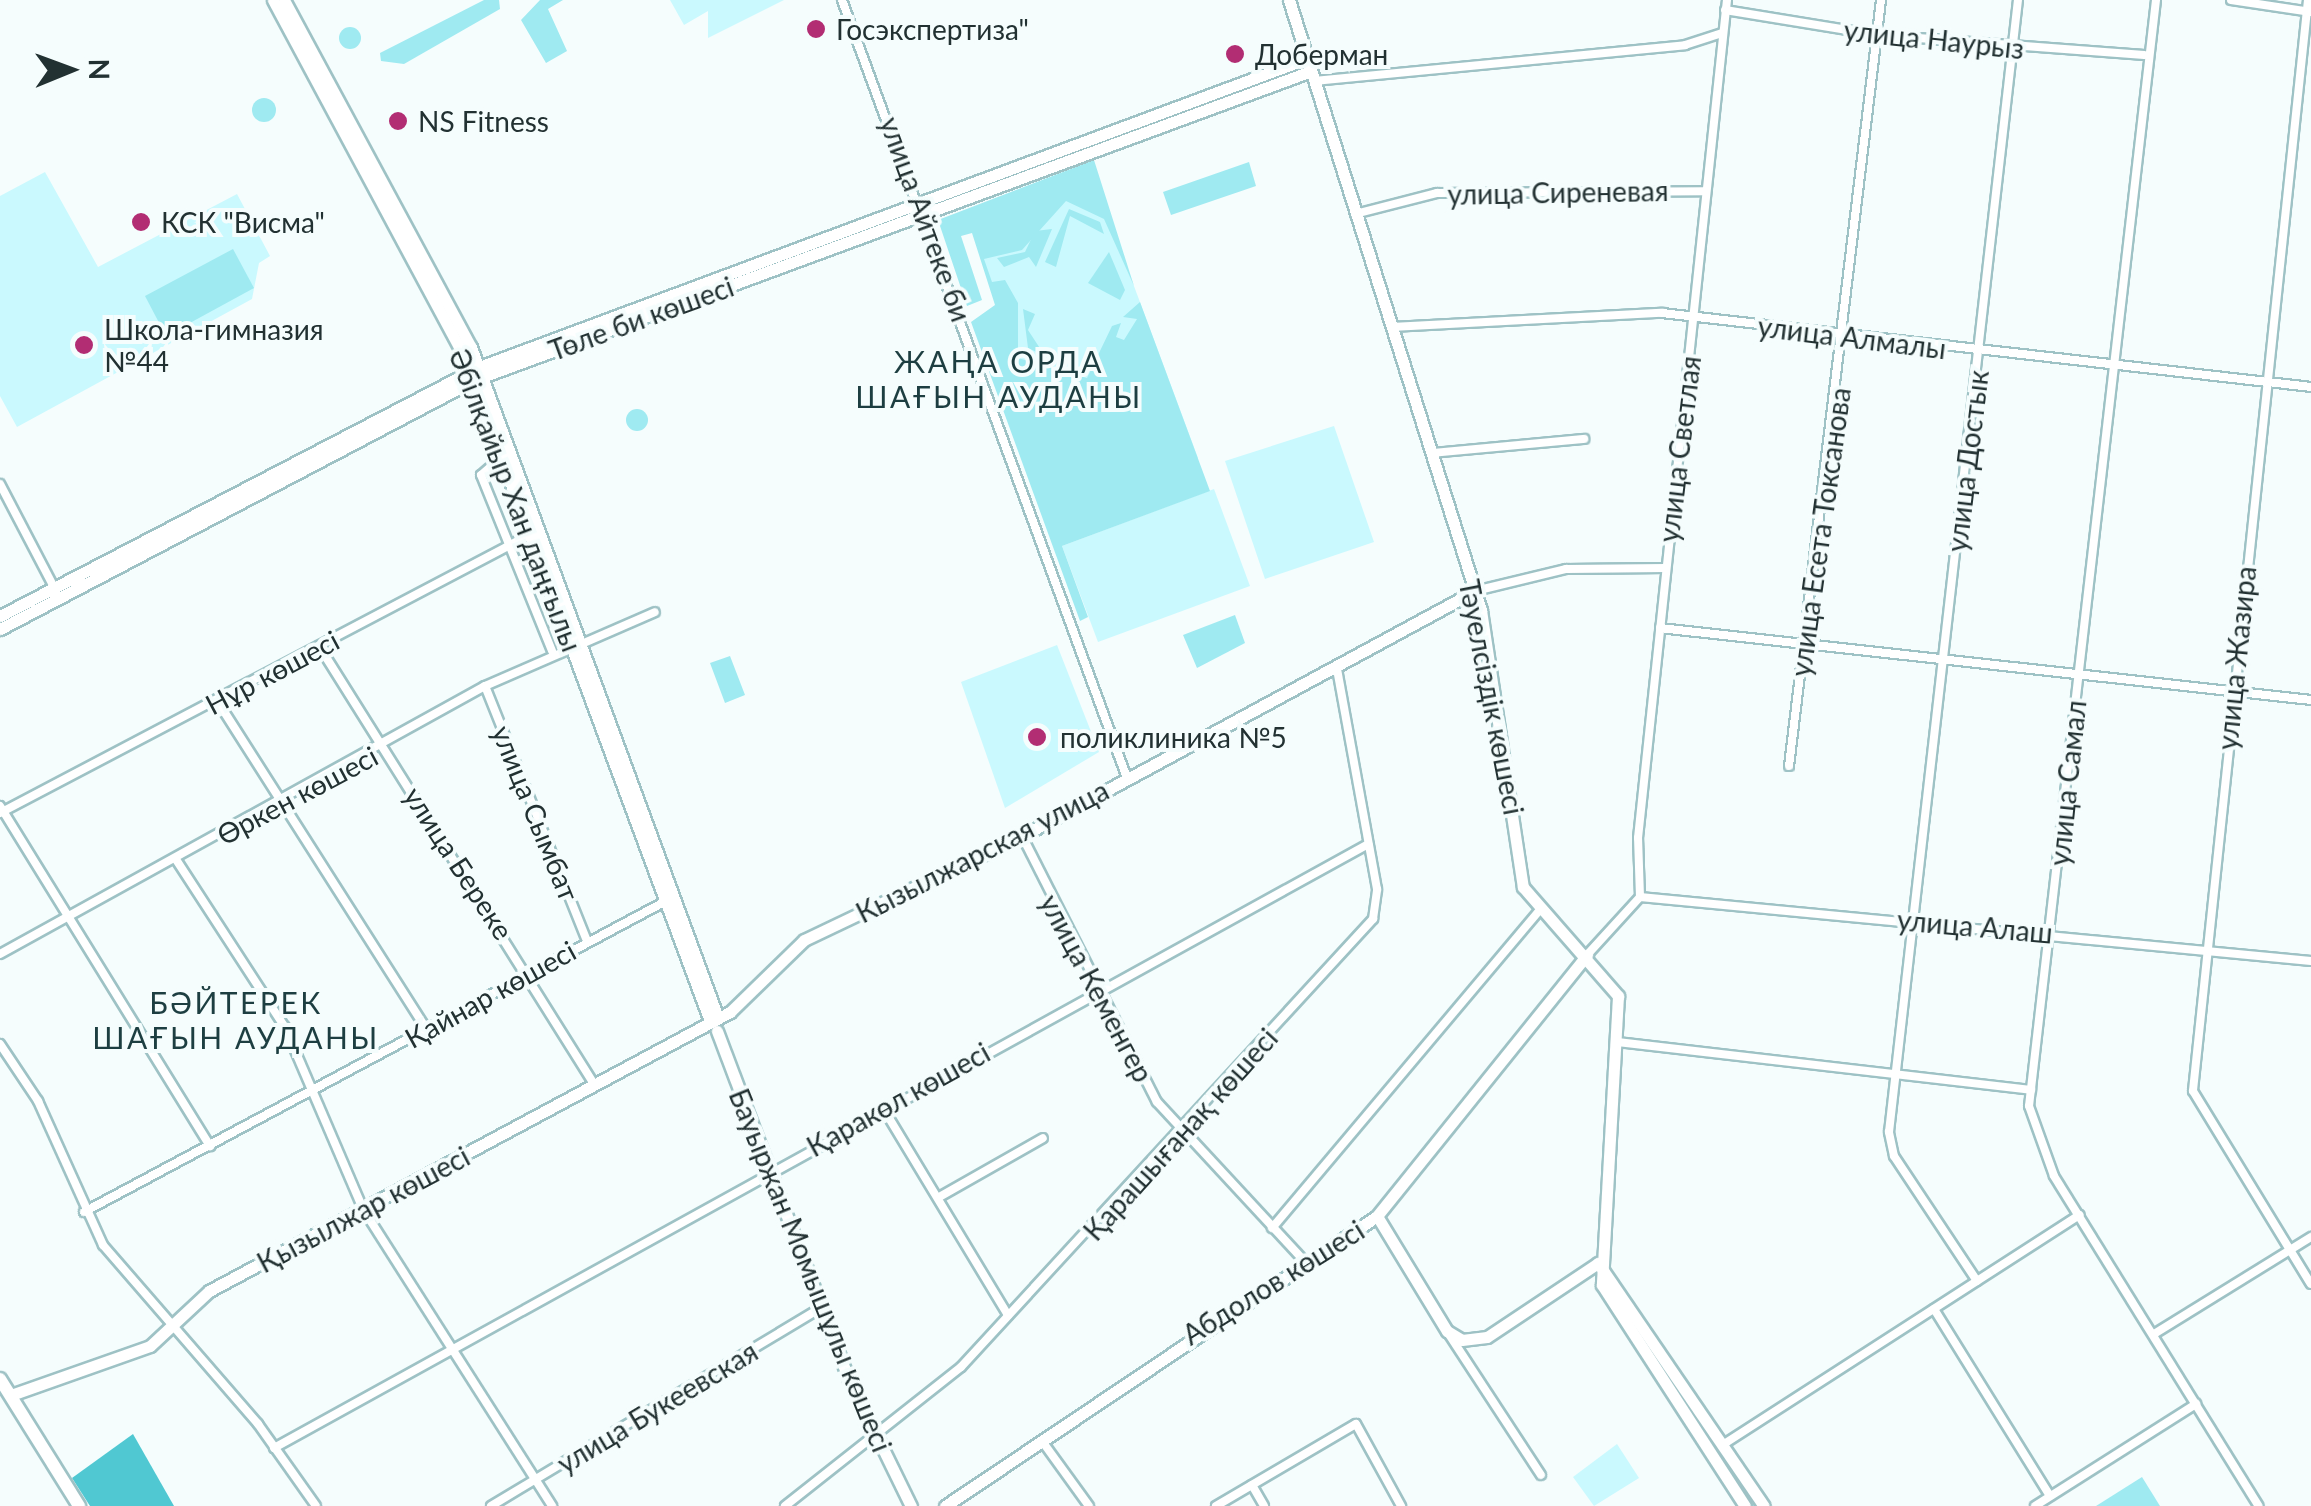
<!DOCTYPE html>
<html>
<head>
<meta charset="utf-8">
<style>
  body { margin:0 }
  #map { position:relative; width:2311px; height:1506px; overflow:hidden; background:#f5fdfd; font-family:Lato,sans-serif }
  div>[style] { position:absolute }
  .built>* { inset:0; background:#caf9fe }
  .green>* { inset:0; background:#9feaf1 }
  .round { border-radius:50% }
  .forest>* { inset:0; background:#50c8d2 }
  .roads { filter:drop-shadow(2px 0 #9ec2c5) drop-shadow(-2px 0 #9ec2c5) drop-shadow(0 2px #9ec2c5) drop-shadow(0 -2px #9ec2c5) }
  .street>* { height:8px; margin:-4px; padding:0 4px; transform-origin:4px; border-radius:4px; background:#fff }
  .secondary>* { height:11px; margin:-5.5px; padding:0 5.5px; transform-origin:5.5px; border-radius:5.5px; background:#fff }
  .primary>* { height:12px; margin:-6px; padding:0 6px; transform-origin:6px; border-radius:6px; background:#fff }
  .dots>* { width:28px; height:28px; translate:-50% -50%; box-sizing:border-box; border:5px solid #f5fdfd; border-radius:50% }
  span { translate:-50% -50%; white-space:nowrap; text-align:center; line-height:1.15; -webkit-text-stroke:8px #f5fdfd; paint-order:stroke }
  .poi-label { font-size:28px; color:#223132 }
  .left { translate:0 -50%; text-align:left }
  .street-label { font-size:28px; color:#223132 }
  .neighbourhood-label { font-size:30px; color:#1d3e41; letter-spacing:2.5px }
  .north { position:absolute; left:20px; top:20px; width:100px; height:100px; -webkit-text-stroke:8px #f5fdfd; paint-order:stroke; rotate:89deg; font-size:28px; font-weight:700; line-height:40px; text-align:center; color:#223132 }
  .north::after { content:''; display:block; margin:auto; width:35px; height:45px; background:#223132; clip-path:polygon(50% 0,100% 100%,50% 72%,0 100%) }
</style>
</head>
<body>
<div id="map">
  <div class="built">
    <i style="clip-path:polygon(670px 0,784px 0,708px 38px,708px 11px,684px 25px)"></i>
    <i style="clip-path:polygon(45px 172px,98px 267px,237px 194px,270px 256px,259px 263px,252px 299px,17px 427px,0 396px,0 196px)"></i>
    <i style="clip-path:polygon(1096px 184px,1198px 458px,1062px 507px,974px 229px)"></i>
    <i style="clip-path:polygon(1334px 426px,1374px 542px,1265px 579px,1225px 461px)"></i>
    <i style="clip-path:polygon(1214px 489px,1250px 586px,1098px 642px,1062px 546px)"></i>
    <i style="clip-path:polygon(1057px 645px,1099px 752px,1005px 808px,961px 682px)"></i>
    <i style="clip-path:polygon(1617px 1444px,1639px 1478px,1594px 1506px,1573px 1477px)"></i>
  </div>
  <div class="green">
    <i style="clip-path:polygon(484px 0,499px 0,500px 9px,404px 64px,381px 61px,380px 53px)"></i>
    <i style="clip-path:polygon(540px 0,563px 0,548px 9px,567px 51px,546px 63px,521px 20px)"></i>
    <i class="round" style="left:339px;top:27px;width:22px;height:22px"></i>
    <i class="round" style="left:252px;top:98px;width:24px;height:24px"></i>
    <i style="clip-path:polygon(1094px 160px,1134px 286px,1104px 219px,1066px 201px,1022px 250px,984px 259px,992px 282px,1005px 280px,1018px 303px,1018px 358px,1087px 378px,1112px 326px,1121px 323px,1116px 337px,1124px 340px,1137px 319px,1123px 317px,1140px 302px,1210px 491px,1062px 546px,1088px 617px,1080px 621px,971px 322px,995px 305px,972px 233px,961px 236px,982px 300px,967px 306px,938px 220px)"></i>
    <i style="clip-path:polygon(1249px 162px,1256px 186px,1171px 215px,1163px 192px)"></i>
    <i style="clip-path:polygon(1069px 209px,1100px 222px,1104px 234px,1070px 216px,1056px 267px,1045px 262px)"></i>
    <i style="clip-path:polygon(1052px 229px,1036px 267px,1029px 257px,1004px 267px,997px 258px,1025px 252px,1035px 231px)"></i>
    <i style="clip-path:polygon(233px 249px,254px 288px,166px 336px,145px 296px)"></i>
    <i style="clip-path:polygon(1109px 252px,1125px 290px,1120px 300px,1088px 283px)"></i>
    <i style="clip-path:polygon(1023px 309px,1035px 314px,1028px 330px,1045px 356px,1028px 348px)"></i>
    <i class="round" style="left:626px;top:409px;width:22px;height:22px"></i>
    <i style="clip-path:polygon(1235px 615px,1245px 643px,1197px 668px,1183px 635px)"></i>
    <i style="clip-path:polygon(730px 656px,745px 695px,725px 703px,710px 663px)"></i>
    <i style="clip-path:polygon(1608px 1286px,1757px 1506px,1751px 1506px)"></i>
    <i style="clip-path:polygon(2142px 1477px,2160px 1506px,2096px 1506px)"></i>
  </div>
  <div class="forest">
    <i style="clip-path:polygon(133px 1434px,174px 1506px,90px 1506px,72px 1478px)"></i>
  </div>
  <div class="roads">
    <div class="street">
      <i style="left:842px;top:0;width:829px;rotate:69.88deg"></i>
      <i style="left:2156px;top:0;width:1113px;rotate:96.55deg"></i>
      <i style="left:2029px;top:1106px;width:74px;rotate:70.3deg"></i>
      <i style="left:2054px;top:1176px;width:388px;rotate:58.2deg"></i>
      <i style="left:2231px;top:0;width:81px;rotate:8.5deg"></i>
      <i style="left:2308px;top:0;width:1097px;rotate:96.02deg"></i>
      <i style="left:2193px;top:1091px;width:226px;rotate:58.6deg"></i>
      <i style="left:1725px;top:10px;width:155px;rotate:9.3deg"></i>
      <i style="left:1878px;top:35px;width:267px;rotate:4.3deg"></i>
      <i style="left:1314px;top:81px;width:373px;rotate:-5.5deg"></i>
      <i style="left:1685px;top:45px;width:39px;rotate:-18deg"></i>
      <i style="left:1355px;top:214px;width:85px;rotate:-14.4deg"></i>
      <i style="left:1437px;top:193px;width:267px;rotate:-0.4deg"></i>
      <i style="left:1391px;top:327px;width:271px;rotate:-3deg"></i>
      <i style="left:1662px;top:313px;width:653px;rotate:6.5deg"></i>
      <i style="left:1432px;top:453px;width:153px;rotate:-5.3deg"></i>
      <i style="left:503px;top:456px;width:29px;rotate:139deg"></i>
      <i style="left:481px;top:475px;width:190px;rotate:68deg"></i>
      <i style="left:0;top:484px;width:119px;rotate:62.4deg"></i>
      <i style="left:1475px;top:591px;width:94px;rotate:-13.6deg"></i>
      <i style="left:1566px;top:569px;width:100px;rotate:-0.6deg"></i>
      <i style="left:1660px;top:628px;width:655px;rotate:6.31deg"></i>
      <i style="left:319px;top:646px;width:517px;rotate:57.88deg"></i>
      <i style="left:485px;top:686px;width:272px;rotate:68.2deg"></i>
      <i style="left:218px;top:702px;width:388px;rotate:57.5deg"></i>
      <i style="left:1789px;top:766px;width:772px;rotate:-83.15deg"></i>
      <i style="left:0;top:806px;width:400px;rotate:58.3deg"></i>
      <i style="left:0;top:813px;width:600px;rotate:-27.72deg"></i>
      <i style="left:1022px;top:836px;width:298px;rotate:63.1deg"></i>
      <i style="left:1157px;top:1102px;width:221px;rotate:47.2deg"></i>
      <i style="left:177px;top:861px;width:198px;rotate:57deg"></i>
      <i style="left:285px;top:1027px;width:198px;rotate:66.8deg"></i>
      <i style="left:363px;top:1209px;width:352px;rotate:57.5deg"></i>
      <i style="left:1640px;top:897px;width:59px;rotate:-91.9deg"></i>
      <i style="left:1638px;top:838px;width:843px;rotate:-83.94deg"></i>
      <i style="left:1640px;top:897px;width:674px;rotate:5.45deg"></i>
      <i style="left:0;top:954px;width:554px;rotate:-28.92deg"></i>
      <i style="left:485px;top:686px;width:185px;rotate:-23.5deg"></i>
      <i style="left:1587px;top:955px;width:79px;rotate:-47.6deg"></i>
      <i style="left:1617px;top:1042px;width:417px;rotate:6.6deg"></i>
      <i style="left:0;top:1044px;width:69px;rotate:56.3deg"></i>
      <i style="left:38px;top:1101px;width:158px;rotate:65.7deg"></i>
      <i style="left:103px;top:1245px;width:237px;rotate:49.1deg"></i>
      <i style="left:258px;top:1424px;width:100px;rotate:54.7deg"></i>
      <i style="left:883px;top:1108px;width:242px;rotate:58.9deg"></i>
      <i style="left:941px;top:1196px;width:117px;rotate:-29.6deg"></i>
      <i style="left:84px;top:1212px;width:660px;rotate:-28.12deg"></i>
      <i style="left:1272px;top:1228px;width:413px;rotate:-49.9deg"></i>
      <i style="left:1977px;top:1281px;width:150px;rotate:-123.6deg"></i>
      <i style="left:1894px;top:1156px;width:25px;rotate:-102deg"></i>
      <i style="left:1889px;top:1132px;width:1139px;rotate:-83.5deg"></i>
      <i style="left:1934px;top:1309px;width:220px;rotate:58.2deg"></i>
      <i style="left:2154px;top:1334px;width:185px;rotate:-31.7deg"></i>
      <i style="left:1450px;top:1336px;width:166px;rotate:56.8deg"></i>
      <i style="left:1042px;top:1441px;width:80px;rotate:54.1deg"></i>
      <i style="left:1724px;top:1444px;width:423px;rotate:-32.8deg"></i>
      <i style="left:274px;top:1448px;width:1250px;rotate:-28.9deg"></i>
      <i style="left:1252px;top:1485px;width:24px;rotate:60deg"></i>
      <i style="left:491px;top:1506px;width:385px;rotate:-31deg"></i>
      <i style="left:785px;top:1506px;width:224px;rotate:-38.3deg"></i>
      <i style="left:961px;top:1367px;width:609px;rotate:-47.4deg"></i>
      <i style="left:1373px;top:919px;width:30px;rotate:-82deg"></i>
      <i style="left:1377px;top:889px;width:225px;rotate:-100.3deg"></i>
      <i style="left:1216px;top:1506px;width:162px;rotate:-30.4deg"></i>
      <i style="left:1356px;top:1424px;width:94px;rotate:61.2deg"></i>
      <i style="left:2035px;top:1506px;width:191px;rotate:-32.4deg"></i>
    </div>
    <div class="secondary">
      <i style="left:273px;top:0;width:400px;rotate:61.8deg"></i>
      <i style="left:462px;top:352px;width:713px;rotate:69.66deg"></i>
      <i style="left:284px;top:0;width:394px;rotate:61.7deg"></i>
      <i style="left:471px;top:347px;width:715px;rotate:69.79deg"></i>
      <i style="left:1289px;top:0;width:640px;rotate:72.53deg"></i>
      <i style="left:1481px;top:610px;width:280px;rotate:81.4deg"></i>
      <i style="left:1523px;top:887px;width:145px;rotate:48.9deg"></i>
      <i style="left:1618px;top:996px;width:289px;rotate:93.2deg"></i>
      <i style="left:1602px;top:1285px;width:263px;rotate:57.1deg"></i>
      <i style="left:0;top:616px;width:540px;rotate:-27.47deg"></i>
      <i style="left:479px;top:367px;width:882px;rotate:-20.43deg"></i>
      <i style="left:0;top:629px;width:535px;rotate:-27.71deg"></i>
      <i style="left:474px;top:380px;width:892px;rotate:-20.26deg"></i>
      <i style="left:717px;top:1031px;width:370px;rotate:69.3deg"></i>
      <i style="left:848px;top:1377px;width:144px;rotate:64deg"></i>
      <i style="left:1377px;top:1216px;width:135px;rotate:58.7deg"></i>
      <i style="left:1447px;top:1331px;width:17px;rotate:31deg"></i>
      <i style="left:1462px;top:1340px;width:25px;rotate:-7deg"></i>
      <i style="left:1487px;top:1337px;width:133px;rotate:-33.7deg"></i>
      <i style="left:1598px;top:1263px;width:294px;rotate:55.7deg"></i>
      <i style="left:11px;top:1395px;width:147px;rotate:-19.4deg"></i>
      <i style="left:150px;top:1346px;width:81px;rotate:-43deg"></i>
      <i style="left:209px;top:1291px;width:591px;rotate:-28.17deg"></i>
      <i style="left:730px;top:1012px;width:103px;rotate:-44.2deg"></i>
      <i style="left:804px;top:940px;width:242px;rotate:-25.5deg"></i>
      <i style="left:1022px;top:836px;width:515px;rotate:-28.41deg"></i>
      <i style="left:945px;top:1506px;width:520px;rotate:-33.87deg"></i>
      <i style="left:1377px;top:1216px;width:335px;rotate:-51.2deg"></i>
    </div>
    <div class="primary">
      <i style="left:0;top:1379px;width:150px;rotate:58.1deg"></i>
    </div>
  </div>
  <div class="dots">
    <i style="left:816px;top:29px;background:#b22d73"></i>
    <i style="left:1235px;top:54px;background:#b22d73"></i>
    <i style="left:398px;top:121px;background:#b22d73"></i>
    <i style="left:141px;top:222px;background:#b22d73"></i>
    <i style="left:84px;top:345px;background:#b22d73"></i>
    <i style="left:1037px;top:737px;background:#b22d73"></i>
  </div>
  <div class="poi-label">
    <span class="left" style="left:836px;top:29px">Госэкспертиза"</span>
    <span class="left" style="left:1255px;top:54px">Доберман</span>
    <span class="left" style="left:418px;top:121px">NS Fitness</span>
    <span class="left" style="left:161px;top:222px">КСК "Висма"</span>
    <span class="left" style="left:104px;top:345px">Школа-гимназия<br>№44</span>
    <span class="left" style="left:1060px;top:737px">поликлиника №5</span>
  </div>
  <div class="street-label">
    <span style="left:1934px;top:39px;rotate:6deg">улица Наурыз</span>
    <span style="left:1558px;top:192px;rotate:-1deg">улица Сиреневая</span>
    <span style="left:926px;top:219px;rotate:70deg">улица Айтеке би</span>
    <span style="left:641px;top:318px;rotate:-20deg">Төле би көшесі</span>
    <span style="left:1852px;top:337px;rotate:7deg">улица Алмалы</span>
    <span style="left:1679px;top:449px;rotate:-83deg">улица Светлая</span>
    <span style="left:1967px;top:461px;rotate:-83deg">улица Достык</span>
    <span style="left:516px;top:500px;rotate:69deg">Әбілқайыр Хан даңғылы</span>
    <span style="left:1820px;top:532px;rotate:-82deg">улица Есета Токсанова</span>
    <span style="left:2236px;top:658px;rotate:-84deg">улица Жазира</span>
    <span style="left:272px;top:672px;rotate:-28deg">Нұр көшесі</span>
    <span style="left:1492px;top:697px;rotate:79deg">Тәуелсіздік көшесі</span>
    <span style="left:2067px;top:783px;rotate:-84deg">улица Самал</span>
    <span style="left:297px;top:795px;rotate:-28deg">Өркен көшесі</span>
    <span style="left:536px;top:813px;rotate:68deg">улица Сымбат</span>
    <span style="left:982px;top:851px;rotate:-27deg">Кызылжарская улица</span>
    <span style="left:459px;top:863px;rotate:57deg">улица Береке</span>
    <span style="left:1975px;top:926px;rotate:5deg">улица Алаш</span>
    <span style="left:1097px;top:988px;rotate:62deg">улица Кеменгер</span>
    <span style="left:490px;top:994px;rotate:-29deg">Қайнар көшесі</span>
    <span style="left:898px;top:1099px;rotate:-29deg">Қаракөл көшесі</span>
    <span style="left:1180px;top:1134px;rotate:-48deg">Қарашығанақ көшесі</span>
    <span style="left:363px;top:1209px;rotate:-28deg">Қызылжар көшесі</span>
    <span style="left:811px;top:1270px;rotate:68deg">Бауыржан Момышұлы көшесі</span>
    <span style="left:1273px;top:1282px;rotate:-32deg">Абдолов көшесі</span>
    <span style="left:657px;top:1407px;rotate:-31deg">улица Букеевская</span>
  </div>
  <div class="neighbourhood-label">
    <span style="left:999px;top:378px">ЖАҢА ОРДА<br>ШАҒЫН АУДАНЫ</span>
    <span style="left:236px;top:1019px">БӘЙТЕРЕК<br>ШАҒЫН АУДАНЫ</span>
  </div>
  <div class="north">N</div>
</div>
</body>
</html>
